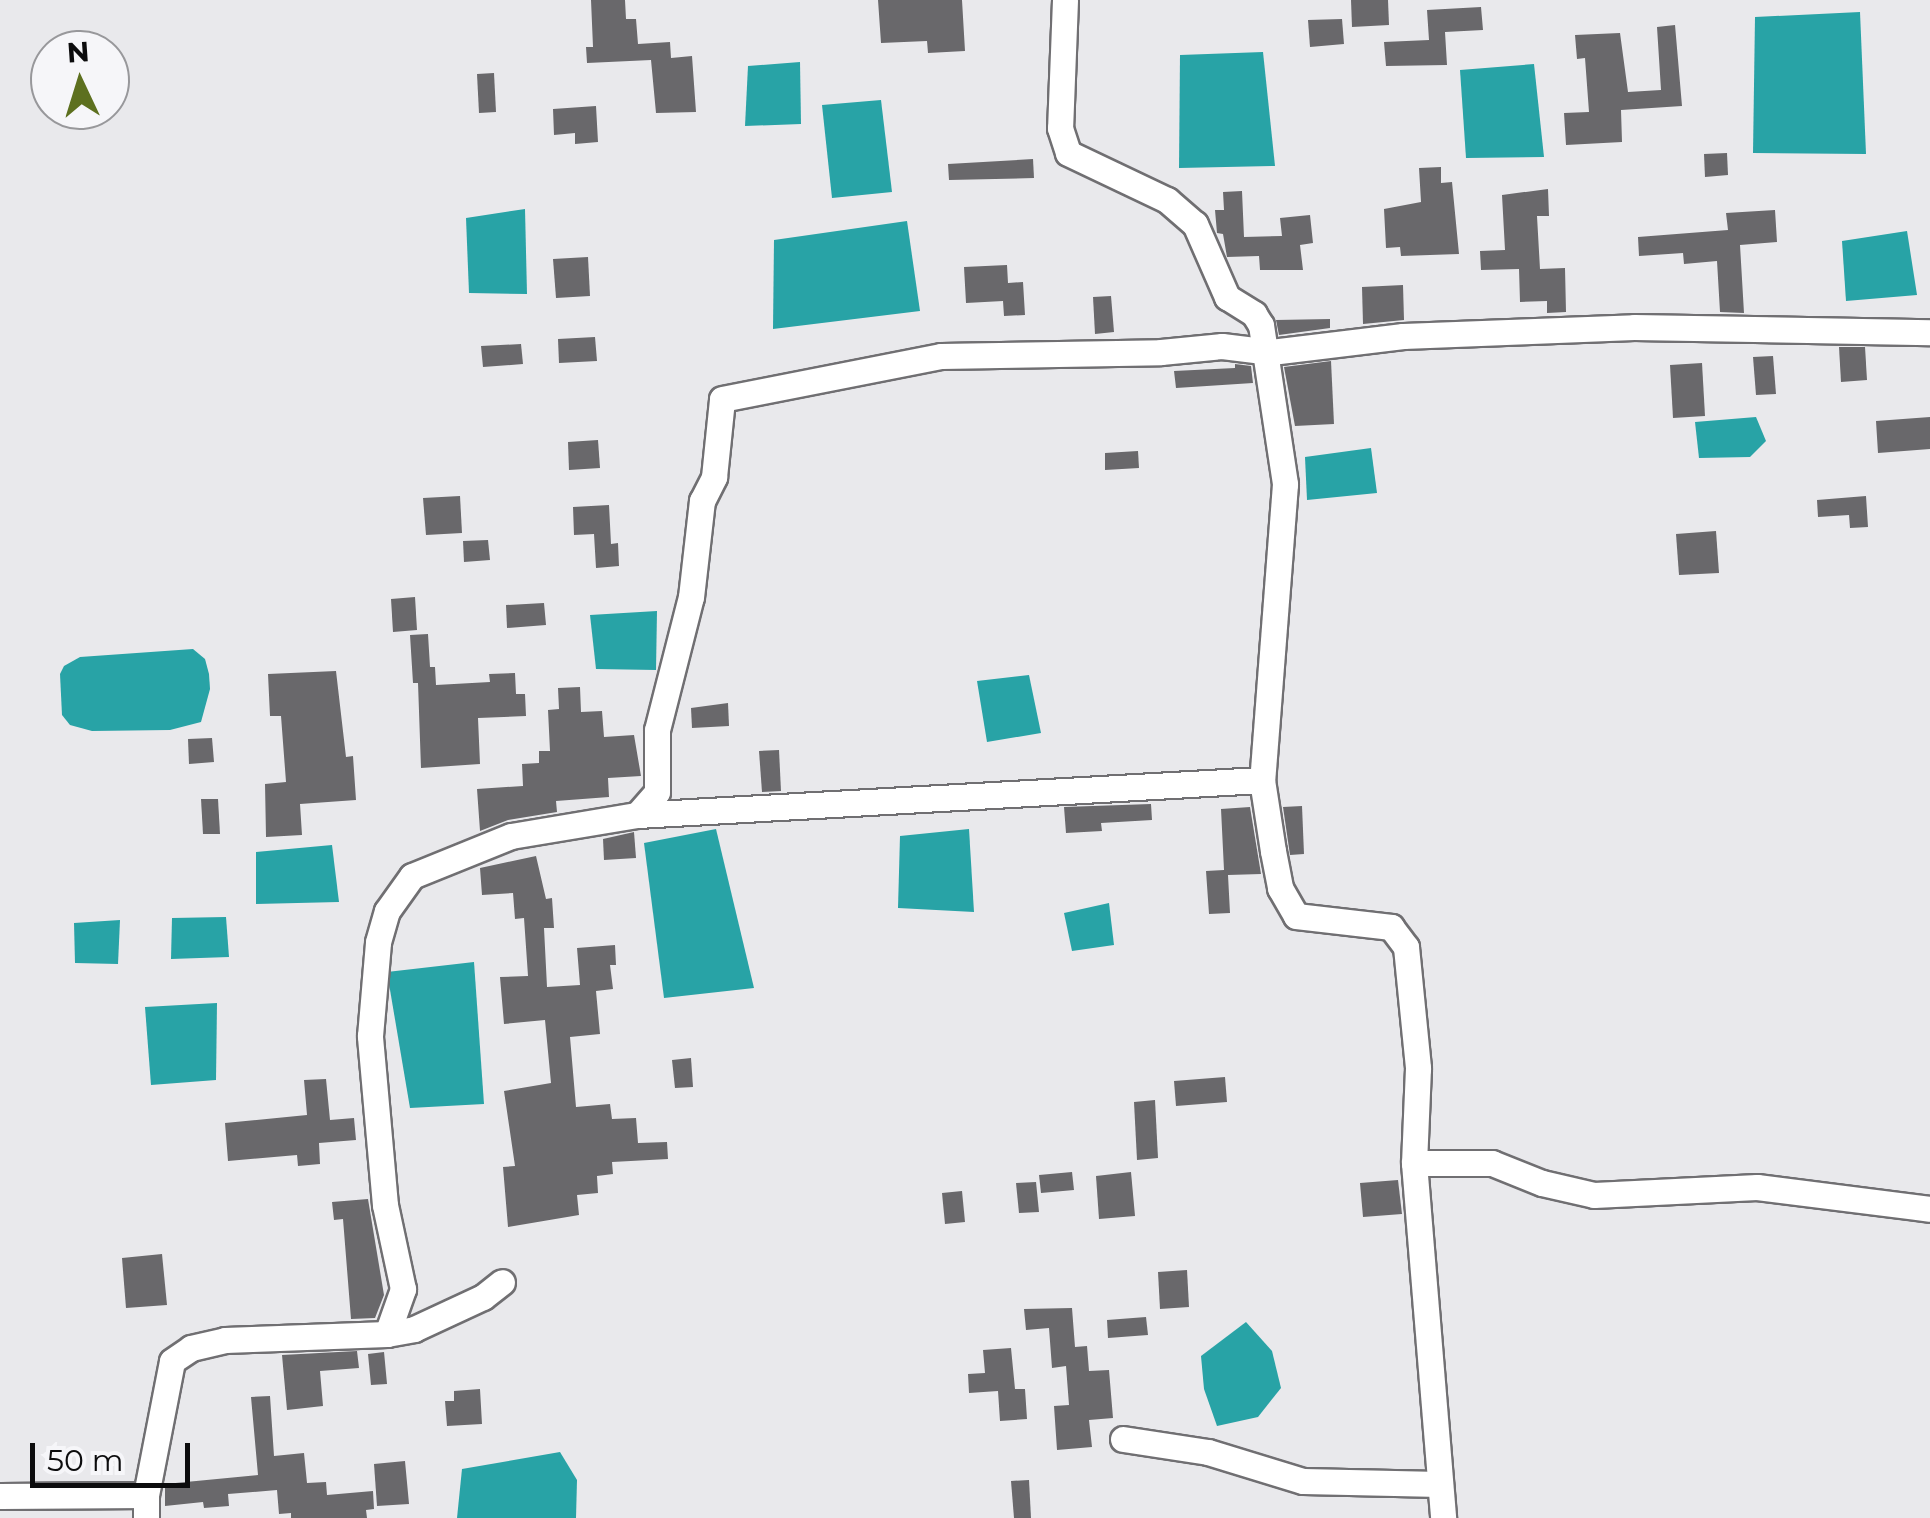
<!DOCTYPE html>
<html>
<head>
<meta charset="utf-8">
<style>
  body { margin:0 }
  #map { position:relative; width:1930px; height:1518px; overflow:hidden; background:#e9e9ec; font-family:Montserrat,sans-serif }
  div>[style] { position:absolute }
  .water>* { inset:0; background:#28a3a6 }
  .building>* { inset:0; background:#69686b }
  .roads { filter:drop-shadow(2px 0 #706f72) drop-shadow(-2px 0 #706f72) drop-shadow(0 2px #706f72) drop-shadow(0 -2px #706f72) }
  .minor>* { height:25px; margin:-12.5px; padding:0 12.5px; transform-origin:12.5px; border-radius:12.5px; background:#fff }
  span { translate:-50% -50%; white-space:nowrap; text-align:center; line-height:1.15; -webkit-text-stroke:10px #f6f6f9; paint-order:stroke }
  .north { position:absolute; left:30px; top:30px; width:100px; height:100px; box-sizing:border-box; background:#f6f6f9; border:2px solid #98989b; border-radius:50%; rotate:356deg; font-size:28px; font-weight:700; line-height:40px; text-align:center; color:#0c0c0d }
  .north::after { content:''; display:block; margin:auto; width:35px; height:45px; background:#5d701f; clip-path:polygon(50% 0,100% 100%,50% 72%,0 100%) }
  .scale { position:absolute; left:30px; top:1443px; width:160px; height:45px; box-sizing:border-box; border:5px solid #0c0c0d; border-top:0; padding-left:12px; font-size:30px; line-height:35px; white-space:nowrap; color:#0c0c0d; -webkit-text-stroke:8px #f6f6f9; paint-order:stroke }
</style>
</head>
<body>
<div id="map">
  <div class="water">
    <i style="clip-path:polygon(1860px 12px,1866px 154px,1753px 153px,1755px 17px)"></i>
    <i style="clip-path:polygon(1263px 52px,1275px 166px,1179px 168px,1180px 55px)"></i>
    <i style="clip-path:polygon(800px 62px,801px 124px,745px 126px,748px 66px)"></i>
    <i style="clip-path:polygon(1534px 64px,1544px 157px,1466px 158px,1460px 70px)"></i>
    <i style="clip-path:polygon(881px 100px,892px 192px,832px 198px,822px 105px)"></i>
    <i style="clip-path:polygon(525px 209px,527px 294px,469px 293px,466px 218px)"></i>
    <i style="clip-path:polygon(907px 221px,920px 311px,773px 329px,774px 240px)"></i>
    <i style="clip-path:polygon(1907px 231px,1917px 295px,1846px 301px,1842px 241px)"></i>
    <i style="clip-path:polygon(1756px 417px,1766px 441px,1750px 457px,1699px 458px,1695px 422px)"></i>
    <i style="clip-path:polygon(1371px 448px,1377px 493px,1307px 500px,1305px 457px)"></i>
    <i style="clip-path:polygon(657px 611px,656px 670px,596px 669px,590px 615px)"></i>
    <i style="clip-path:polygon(193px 649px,205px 659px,209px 674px,210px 689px,201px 722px,170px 730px,92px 731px,70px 725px,62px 715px,60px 674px,64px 666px,80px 657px)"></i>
    <i style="clip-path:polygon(1029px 675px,1041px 733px,987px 742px,977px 681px)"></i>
    <i style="clip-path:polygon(716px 829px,754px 988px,664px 998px,644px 843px)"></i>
    <i style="clip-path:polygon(969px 829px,974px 912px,898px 908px,900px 836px)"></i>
    <i style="clip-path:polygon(332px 845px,339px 902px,256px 904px,256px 852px)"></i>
    <i style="clip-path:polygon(1109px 903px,1114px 945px,1072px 951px,1064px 913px)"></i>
    <i style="clip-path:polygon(226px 917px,229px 957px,171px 959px,172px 918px)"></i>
    <i style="clip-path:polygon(120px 920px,118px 964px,75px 963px,74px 923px)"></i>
    <i style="clip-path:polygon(474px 962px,484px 1104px,410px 1108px,387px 972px)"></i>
    <i style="clip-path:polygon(217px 1003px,216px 1080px,151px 1085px,145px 1007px)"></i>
    <i style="clip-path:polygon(1246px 1322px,1272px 1351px,1281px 1388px,1258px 1417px,1217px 1426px,1204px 1389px,1201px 1356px)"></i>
    <i style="clip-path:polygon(560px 1452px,577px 1480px,576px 1518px,457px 1518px,462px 1469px)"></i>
  </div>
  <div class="building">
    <i style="clip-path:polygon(591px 0,625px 0,626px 19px,636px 19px,638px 44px,670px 42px,671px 58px,692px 56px,696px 112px,656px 113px,651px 60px,587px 63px,586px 47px,593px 47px)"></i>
    <i style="clip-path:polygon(878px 0,962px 0,965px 51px,928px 53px,927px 41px,881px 43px)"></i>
    <i style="clip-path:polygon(1351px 0,1388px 0,1389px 25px,1352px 27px)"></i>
    <i style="clip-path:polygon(1481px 7px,1483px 30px,1445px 32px,1447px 65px,1386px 66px,1384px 42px,1429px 40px,1427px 10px)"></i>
    <i style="clip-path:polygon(1342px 19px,1344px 44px,1310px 47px,1308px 20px)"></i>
    <i style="clip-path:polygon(1675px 25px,1682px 106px,1621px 110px,1622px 142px,1566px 145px,1564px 113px,1589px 112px,1585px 58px,1577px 59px,1575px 35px,1620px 33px,1628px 92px,1661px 90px,1657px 27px)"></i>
    <i style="clip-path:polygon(494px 73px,496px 112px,479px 113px,477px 74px)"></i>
    <i style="clip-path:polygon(596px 106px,598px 142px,575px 144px,575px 133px,554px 135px,553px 109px)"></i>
    <i style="clip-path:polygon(1727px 153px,1728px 175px,1705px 177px,1704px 154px)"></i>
    <i style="clip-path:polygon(1033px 159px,1034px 178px,949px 180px,948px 164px)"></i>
    <i style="clip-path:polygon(1441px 167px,1441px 183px,1452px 182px,1459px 254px,1401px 256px,1400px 247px,1386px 248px,1384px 209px,1421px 202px,1419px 168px)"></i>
    <i style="clip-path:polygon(1548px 189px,1549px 216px,1537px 216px,1540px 269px,1565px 268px,1566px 312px,1547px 313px,1547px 301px,1520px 302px,1519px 269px,1481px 270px,1480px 251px,1505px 250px,1502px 195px)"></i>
    <i style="clip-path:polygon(1242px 191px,1244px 237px,1282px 236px,1280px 218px,1310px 215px,1313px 243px,1300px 245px,1303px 270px,1260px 270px,1259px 256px,1227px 257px,1223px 234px,1217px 233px,1215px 210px,1224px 210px,1223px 192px)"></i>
    <i style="clip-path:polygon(1775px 210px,1777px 242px,1740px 245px,1744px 313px,1720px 312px,1717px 261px,1684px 264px,1683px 253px,1639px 256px,1638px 237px,1728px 230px,1726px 213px)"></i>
    <i style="clip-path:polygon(588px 257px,590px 296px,556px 298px,553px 259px)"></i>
    <i style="clip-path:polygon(1007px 265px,1008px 283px,1023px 282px,1025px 315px,1004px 316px,1003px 301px,966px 303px,964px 267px)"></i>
    <i style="clip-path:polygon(1403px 285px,1404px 320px,1363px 324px,1362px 287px)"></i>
    <i style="clip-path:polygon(1111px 296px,1114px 332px,1095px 334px,1093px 297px)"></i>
    <i style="clip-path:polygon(1330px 319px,1330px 328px,1279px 335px,1276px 320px)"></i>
    <i style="clip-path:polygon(595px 337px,597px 361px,559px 363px,558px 339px)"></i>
    <i style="clip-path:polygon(521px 344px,523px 364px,483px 367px,481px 346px)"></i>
    <i style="clip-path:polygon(1839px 347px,1865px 347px,1867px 380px,1841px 382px)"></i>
    <i style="clip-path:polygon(1773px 356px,1776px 394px,1756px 395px,1753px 357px)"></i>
    <i style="clip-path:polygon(1331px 361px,1334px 424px,1295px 426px,1284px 367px)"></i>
    <i style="clip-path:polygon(1702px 363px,1705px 416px,1673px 418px,1670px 365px)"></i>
    <i style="clip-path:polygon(1235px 364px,1251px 366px,1253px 383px,1176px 388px,1174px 371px,1235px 368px)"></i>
    <i style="clip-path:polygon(1930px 417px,1930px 449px,1878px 453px,1876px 421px)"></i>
    <i style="clip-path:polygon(598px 440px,600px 468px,569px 470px,568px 442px)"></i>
    <i style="clip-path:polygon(1138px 451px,1139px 468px,1105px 470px,1105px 453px)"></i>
    <i style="clip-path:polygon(460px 496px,462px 533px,426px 535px,423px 498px)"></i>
    <i style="clip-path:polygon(1866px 496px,1868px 527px,1850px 528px,1849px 515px,1818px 517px,1817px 500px)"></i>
    <i style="clip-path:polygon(609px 505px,611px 544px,618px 543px,619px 566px,596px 568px,594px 534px,574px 535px,573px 507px)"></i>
    <i style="clip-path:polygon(1716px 531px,1719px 573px,1679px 575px,1676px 534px)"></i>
    <i style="clip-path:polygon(488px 540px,490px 560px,464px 562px,463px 541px)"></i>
    <i style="clip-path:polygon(415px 597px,417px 630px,393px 632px,391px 599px)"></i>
    <i style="clip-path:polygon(544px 603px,546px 625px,507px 628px,506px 605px)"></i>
    <i style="clip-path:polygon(428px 634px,430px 667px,435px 667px,436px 685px,490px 682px,489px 674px,515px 673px,516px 694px,525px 694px,526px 716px,478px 718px,480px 764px,421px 768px,418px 683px,413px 683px,410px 635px)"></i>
    <i style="clip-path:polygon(336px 671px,346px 757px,353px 756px,356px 800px,300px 804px,302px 835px,266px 837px,265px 784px,286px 782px,281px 716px,270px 716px,268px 674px)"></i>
    <i style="clip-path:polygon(580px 687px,581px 712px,602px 711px,604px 737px,634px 735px,641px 776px,608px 778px,609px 797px,556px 801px,557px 812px,508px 820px,480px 831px,477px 789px,523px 786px,522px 764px,539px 763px,539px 751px,550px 751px,548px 710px,559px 709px,558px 688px)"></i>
    <i style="clip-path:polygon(728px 703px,729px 726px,692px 728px,691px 708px)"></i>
    <i style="clip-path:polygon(212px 738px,214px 762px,189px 764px,188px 739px)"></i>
    <i style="clip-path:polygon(779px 750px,781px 791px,762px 792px,759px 751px)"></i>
    <i style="clip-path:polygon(201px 799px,218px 799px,220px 834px,203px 834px)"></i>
    <i style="clip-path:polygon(1151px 804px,1152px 820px,1101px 823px,1102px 831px,1066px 833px,1064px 807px)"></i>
    <i style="clip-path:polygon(1302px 806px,1304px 854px,1290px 855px,1283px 807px)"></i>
    <i style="clip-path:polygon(1250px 807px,1261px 874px,1228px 875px,1230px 913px,1209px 914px,1206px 871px,1224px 870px,1221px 809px)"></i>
    <i style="clip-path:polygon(634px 832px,636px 858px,604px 860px,603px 839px)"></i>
    <i style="clip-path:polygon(536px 856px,546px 899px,552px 898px,554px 928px,544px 928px,547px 987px,580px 985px,577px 948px,615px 945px,616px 965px,610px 965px,613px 989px,596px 991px,600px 1034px,570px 1037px,576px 1107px,610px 1104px,612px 1119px,636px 1118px,638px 1143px,667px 1142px,668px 1159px,612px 1162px,613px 1174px,597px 1176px,598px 1193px,577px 1195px,579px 1215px,508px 1227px,503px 1167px,515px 1166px,504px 1091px,551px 1083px,545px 1020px,504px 1024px,500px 977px,528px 976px,524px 918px,515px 919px,513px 893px,482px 895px,480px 868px)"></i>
    <i style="clip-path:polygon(691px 1058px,693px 1087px,675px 1088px,672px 1060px)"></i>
    <i style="clip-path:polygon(1225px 1077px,1227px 1102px,1176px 1106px,1174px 1081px)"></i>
    <i style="clip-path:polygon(326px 1079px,330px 1120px,354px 1118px,356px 1140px,319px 1143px,320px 1164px,298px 1166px,297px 1155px,228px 1161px,225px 1123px,307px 1115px,304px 1080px)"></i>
    <i style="clip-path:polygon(1155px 1100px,1158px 1158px,1137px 1160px,1134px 1102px)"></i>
    <i style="clip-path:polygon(1072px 1172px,1074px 1190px,1041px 1193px,1039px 1175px)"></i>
    <i style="clip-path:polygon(1131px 1172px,1135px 1216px,1099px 1219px,1096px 1176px)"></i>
    <i style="clip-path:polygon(1398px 1180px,1402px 1214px,1363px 1217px,1360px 1183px)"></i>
    <i style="clip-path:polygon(1036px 1182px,1039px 1212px,1019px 1213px,1016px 1183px)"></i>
    <i style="clip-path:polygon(962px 1191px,965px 1222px,945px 1224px,942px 1193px)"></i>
    <i style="clip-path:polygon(368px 1199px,384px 1295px,375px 1318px,351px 1319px,343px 1219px,334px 1220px,332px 1202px)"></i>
    <i style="clip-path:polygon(162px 1254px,167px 1305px,126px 1308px,122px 1258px)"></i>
    <i style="clip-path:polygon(1187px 1270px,1189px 1307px,1160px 1309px,1158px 1272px)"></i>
    <i style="clip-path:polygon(1072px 1308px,1075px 1347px,1087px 1346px,1089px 1371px,1109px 1370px,1113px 1418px,1089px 1420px,1092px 1447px,1057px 1450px,1054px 1406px,1069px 1405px,1066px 1366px,1052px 1368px,1049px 1328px,1026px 1330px,1024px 1309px)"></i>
    <i style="clip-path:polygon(1146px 1317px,1148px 1335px,1108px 1338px,1107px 1320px)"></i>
    <i style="clip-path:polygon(1011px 1348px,1015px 1389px,1025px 1389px,1027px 1419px,1000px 1421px,998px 1391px,969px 1393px,968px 1374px,985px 1373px,983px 1350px)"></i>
    <i style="clip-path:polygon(357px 1351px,359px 1368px,320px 1371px,323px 1406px,287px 1410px,282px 1355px)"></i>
    <i style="clip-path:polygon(384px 1352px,387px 1384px,371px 1385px,368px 1354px)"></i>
    <i style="clip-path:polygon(480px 1389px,482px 1424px,447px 1426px,445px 1401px,454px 1401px,454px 1391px)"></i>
    <i style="clip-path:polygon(270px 1396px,274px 1456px,304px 1453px,307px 1483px,326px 1482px,327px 1495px,373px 1491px,374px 1509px,366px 1510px,367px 1518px,291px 1518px,291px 1513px,279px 1514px,277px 1490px,228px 1494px,229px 1506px,204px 1508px,203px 1502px,165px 1506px,165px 1484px,258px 1475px,251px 1397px)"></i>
    <i style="clip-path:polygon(405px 1461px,409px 1504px,377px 1506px,374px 1464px)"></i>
    <i style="clip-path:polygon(1029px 1480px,1031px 1518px,1014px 1518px,1011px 1481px)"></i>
  </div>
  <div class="roads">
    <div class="minor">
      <i style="left:1065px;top:0;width:128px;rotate:92.2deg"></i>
      <i style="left:1060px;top:128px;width:26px;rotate:72deg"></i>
      <i style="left:1068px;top:153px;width:110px;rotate:25.4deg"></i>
      <i style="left:1167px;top:200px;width:37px;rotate:41deg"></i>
      <i style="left:1195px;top:224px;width:80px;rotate:66.3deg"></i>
      <i style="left:1227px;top:297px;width:32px;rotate:32deg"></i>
      <i style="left:1254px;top:314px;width:13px;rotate:58deg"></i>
      <i style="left:1261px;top:325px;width:161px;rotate:81.4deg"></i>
      <i style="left:1285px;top:484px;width:297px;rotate:94.4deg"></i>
      <i style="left:1262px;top:780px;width:72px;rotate:81.2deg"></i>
      <i style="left:1273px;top:851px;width:38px;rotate:79deg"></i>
      <i style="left:1280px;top:888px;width:32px;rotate:60deg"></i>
      <i style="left:1296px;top:916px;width:96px;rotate:6.6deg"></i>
      <i style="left:1391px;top:927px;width:25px;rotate:53deg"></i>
      <i style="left:1406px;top:947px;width:122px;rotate:84.3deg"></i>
      <i style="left:1418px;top:1068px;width:95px;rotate:92.4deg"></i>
      <i style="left:1414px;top:1163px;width:78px"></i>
      <i style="left:1492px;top:1163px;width:54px;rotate:21.8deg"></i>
      <i style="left:1542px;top:1183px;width:53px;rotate:13deg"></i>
      <i style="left:1594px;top:1195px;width:163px;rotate:-2.8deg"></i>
      <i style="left:1757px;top:1187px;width:174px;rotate:7.2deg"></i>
      <i style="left:637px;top:815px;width:30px;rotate:-49deg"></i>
      <i style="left:657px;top:792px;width:62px;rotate:-90deg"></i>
      <i style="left:657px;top:730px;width:137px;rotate:-75.7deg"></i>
      <i style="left:691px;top:597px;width:97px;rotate:-83.5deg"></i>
      <i style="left:702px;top:501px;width:27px;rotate:-63deg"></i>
      <i style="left:714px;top:477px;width:78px;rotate:-84.1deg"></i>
      <i style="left:722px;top:399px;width:223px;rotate:-11.1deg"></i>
      <i style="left:941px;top:356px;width:220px;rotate:-1deg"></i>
      <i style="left:1161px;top:352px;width:61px;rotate:-5.6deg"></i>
      <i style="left:1222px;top:346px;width:49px;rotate:7deg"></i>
      <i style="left:1271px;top:352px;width:133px;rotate:-6.9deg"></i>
      <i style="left:1403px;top:336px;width:231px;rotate:-2.2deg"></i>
      <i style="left:1634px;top:327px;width:296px;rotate:1deg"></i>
      <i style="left:1414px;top:1163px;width:356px;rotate:85.3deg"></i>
      <i style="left:387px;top:1334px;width:48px;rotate:-70.4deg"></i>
      <i style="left:403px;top:1289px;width:86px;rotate:-102.1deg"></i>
      <i style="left:385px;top:1205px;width:170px;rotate:-95.1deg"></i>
      <i style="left:370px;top:1036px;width:94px;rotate:-85.1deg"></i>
      <i style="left:378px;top:942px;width:32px;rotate:-74deg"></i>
      <i style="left:387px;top:911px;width:43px;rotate:-54.5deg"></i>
      <i style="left:412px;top:876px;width:107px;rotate:-22deg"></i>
      <i style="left:511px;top:836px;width:128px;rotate:-9.5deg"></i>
      <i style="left:637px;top:815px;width:626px;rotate:-3.21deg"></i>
      <i style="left:1123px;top:1439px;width:86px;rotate:8.7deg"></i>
      <i style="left:1208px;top:1452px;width:99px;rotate:17deg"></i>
      <i style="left:1303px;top:1481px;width:137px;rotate:1.3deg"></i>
      <i style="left:146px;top:1495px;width:136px;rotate:-79deg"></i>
      <i style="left:172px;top:1361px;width:23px;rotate:-34deg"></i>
      <i style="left:191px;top:1348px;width:35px;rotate:-13deg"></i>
      <i style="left:225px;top:1340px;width:162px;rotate:-2.1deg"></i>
      <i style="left:387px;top:1334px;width:27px;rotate:-10deg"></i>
      <i style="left:414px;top:1329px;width:76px;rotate:-24.9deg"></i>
      <i style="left:483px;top:1297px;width:24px;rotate:-38deg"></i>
      <i style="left:0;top:1496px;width:146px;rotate:-0.4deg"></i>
      <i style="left:146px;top:1495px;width:23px;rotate:90deg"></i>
    </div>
  </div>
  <div class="north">N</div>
  <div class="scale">50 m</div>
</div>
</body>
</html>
